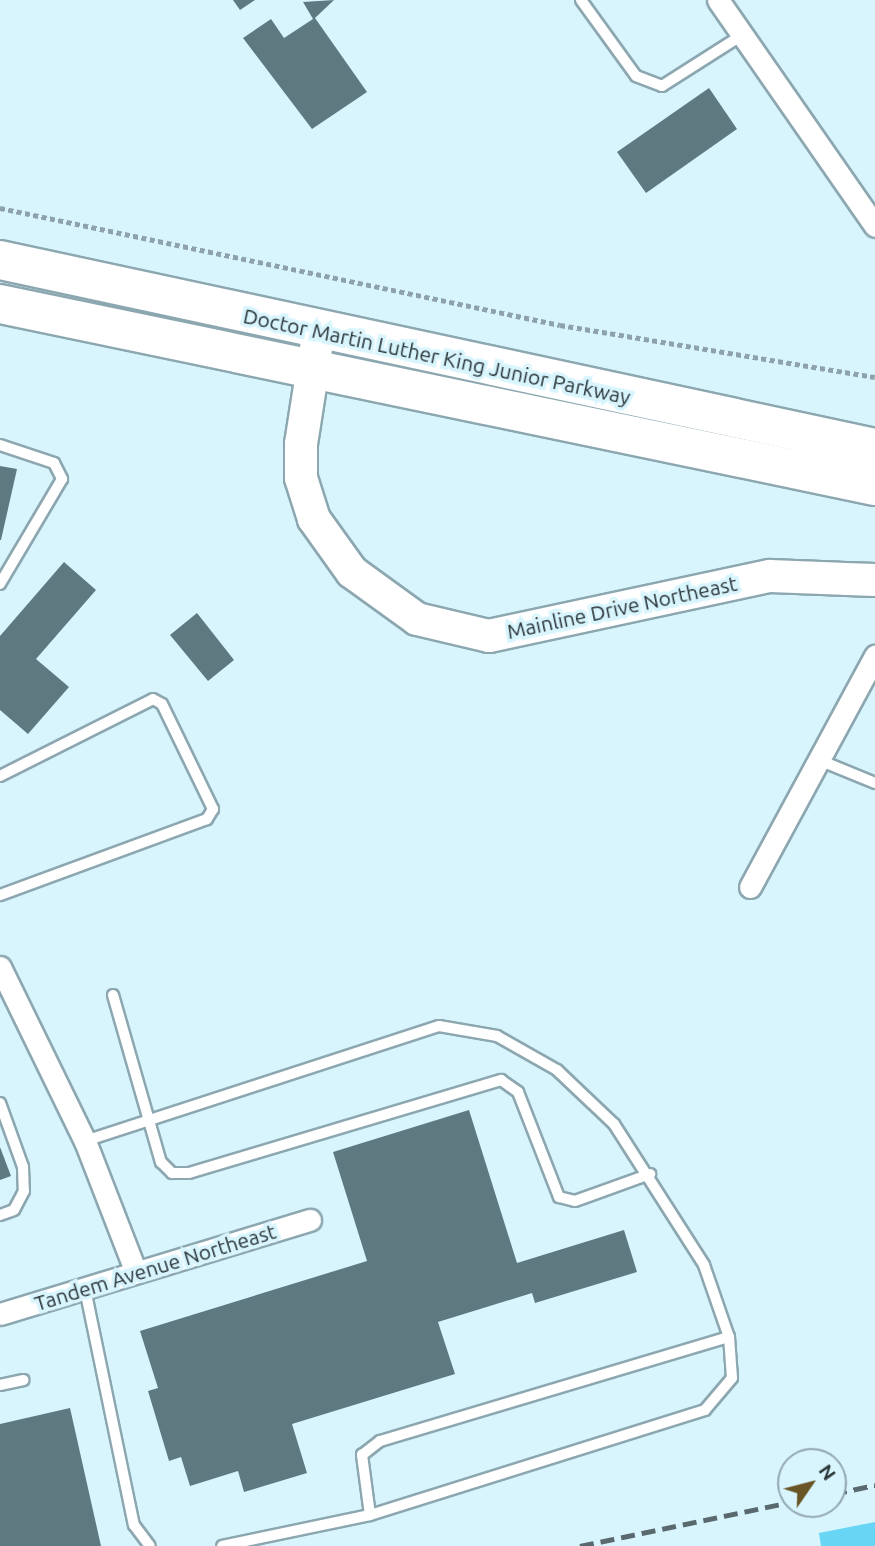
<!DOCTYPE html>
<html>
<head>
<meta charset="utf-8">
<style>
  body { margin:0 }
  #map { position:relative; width:875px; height:1546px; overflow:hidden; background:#d8f5fe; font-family:Ubuntu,sans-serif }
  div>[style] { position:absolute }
  .green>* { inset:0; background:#69d5f4 }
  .building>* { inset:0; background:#5f7981 }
  .path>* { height:4.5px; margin-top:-2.25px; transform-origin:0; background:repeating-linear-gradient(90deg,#8ea3a9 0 5px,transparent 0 8.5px) }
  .roads { filter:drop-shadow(2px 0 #8ca7b0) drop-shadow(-2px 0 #8ca7b0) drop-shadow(0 2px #8ca7b0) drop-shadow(0 -2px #8ca7b0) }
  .lane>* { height:10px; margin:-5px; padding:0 5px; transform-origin:5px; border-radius:5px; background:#fff }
  .street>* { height:21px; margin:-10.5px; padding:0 10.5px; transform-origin:10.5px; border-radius:10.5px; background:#fff }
  .secondary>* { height:32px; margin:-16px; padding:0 16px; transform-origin:16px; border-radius:16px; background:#fff }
  .highway>* { height:38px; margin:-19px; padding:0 19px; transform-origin:19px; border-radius:19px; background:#fff }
  .rail>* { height:5px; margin-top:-2.5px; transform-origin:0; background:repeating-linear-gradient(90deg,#59696e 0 14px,transparent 0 21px) }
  span { translate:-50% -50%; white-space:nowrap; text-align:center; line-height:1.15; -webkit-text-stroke:7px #d8f5fe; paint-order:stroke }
  .street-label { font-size:21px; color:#2b3639 }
  .north { position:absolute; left:777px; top:1448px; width:70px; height:70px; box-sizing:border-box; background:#d8f5fe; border:2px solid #93a9af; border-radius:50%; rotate:55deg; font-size:19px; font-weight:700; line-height:28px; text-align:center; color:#2b3639 }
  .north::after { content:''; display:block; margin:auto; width:24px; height:32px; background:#695423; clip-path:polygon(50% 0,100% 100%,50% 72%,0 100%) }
</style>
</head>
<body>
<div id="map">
  <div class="green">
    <i style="clip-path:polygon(875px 1522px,875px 1546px,821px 1546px,819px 1533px)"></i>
  </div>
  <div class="building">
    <i style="clip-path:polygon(233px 0,255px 0,240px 10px)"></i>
    <i style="clip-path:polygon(334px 0,315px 18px,367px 92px,312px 129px,243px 38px,271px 19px,284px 38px,313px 19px,303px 2px)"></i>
    <i style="clip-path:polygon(709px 88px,737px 129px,646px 193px,617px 152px)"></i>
    <i style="clip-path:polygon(0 466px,17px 469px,1px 540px,0 540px)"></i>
    <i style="clip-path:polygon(64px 562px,96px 590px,36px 659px,69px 687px,28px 734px,0 710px,0 636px)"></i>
    <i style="clip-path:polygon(197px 613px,234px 660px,208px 681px,170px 635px)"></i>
    <i style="clip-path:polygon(469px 1110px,517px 1263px,624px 1230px,637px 1272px,535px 1303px,532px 1293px,438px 1322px,455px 1374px,292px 1424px,307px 1473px,244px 1492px,238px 1471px,190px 1486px,181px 1457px,169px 1461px,148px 1391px,158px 1388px,140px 1331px,367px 1261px,333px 1152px)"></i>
    <i style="clip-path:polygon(0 1147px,11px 1176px,0 1180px)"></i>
    <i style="clip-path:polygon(70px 1408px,101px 1546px,0 1546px,0 1424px)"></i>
  </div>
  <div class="path">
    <i style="left:0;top:208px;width:572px;rotate:11.8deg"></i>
    <i style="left:560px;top:325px;width:319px;rotate:9.4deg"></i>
  </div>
  <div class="roads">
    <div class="lane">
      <i style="left:581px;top:0;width:94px;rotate:54.1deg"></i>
      <i style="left:636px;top:76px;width:28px;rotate:21deg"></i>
      <i style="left:662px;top:86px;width:95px;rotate:-32.5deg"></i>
      <i style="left:0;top:445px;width:57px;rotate:18.4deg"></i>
      <i style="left:54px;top:463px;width:18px;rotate:63deg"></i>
      <i style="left:62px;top:479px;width:122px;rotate:120.6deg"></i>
      <i style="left:819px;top:760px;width:61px;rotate:22.3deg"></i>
      <i style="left:0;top:776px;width:171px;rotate:-26.7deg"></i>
      <i style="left:153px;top:699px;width:10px;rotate:29deg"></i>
      <i style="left:162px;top:704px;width:117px;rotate:64.1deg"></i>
      <i style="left:213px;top:809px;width:12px;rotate:121deg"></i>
      <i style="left:207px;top:819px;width:221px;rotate:159.8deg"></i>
      <i style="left:113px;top:995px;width:174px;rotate:74deg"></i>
      <i style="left:161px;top:1162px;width:16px;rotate:45deg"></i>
      <i style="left:172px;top:1173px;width:17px"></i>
      <i style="left:189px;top:1173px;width:326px;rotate:-16.6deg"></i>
      <i style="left:501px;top:1080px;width:21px;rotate:35deg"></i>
      <i style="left:518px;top:1092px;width:113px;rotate:68.7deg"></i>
      <i style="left:559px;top:1197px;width:16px;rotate:14deg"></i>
      <i style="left:575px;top:1201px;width:80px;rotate:-19.8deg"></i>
      <i style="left:0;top:1103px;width:68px;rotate:70.2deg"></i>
      <i style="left:23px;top:1167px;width:24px;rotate:88deg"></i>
      <i style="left:24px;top:1191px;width:21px;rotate:118deg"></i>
      <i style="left:14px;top:1210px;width:15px;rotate:160deg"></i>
      <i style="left:85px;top:1141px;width:372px;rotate:-18deg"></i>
      <i style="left:439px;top:1026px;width:59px;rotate:9.8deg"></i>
      <i style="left:497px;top:1036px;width:69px;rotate:29.5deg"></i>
      <i style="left:557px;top:1070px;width:79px;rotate:43.5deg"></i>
      <i style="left:614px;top:1124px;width:167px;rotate:57.4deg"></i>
      <i style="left:704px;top:1265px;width:76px;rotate:70.9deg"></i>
      <i style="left:729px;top:1337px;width:41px;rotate:85.8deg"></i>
      <i style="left:732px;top:1378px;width:42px;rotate:130.2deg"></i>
      <i style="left:705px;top:1410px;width:351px;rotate:162.6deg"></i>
      <i style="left:370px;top:1515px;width:151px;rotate:168.2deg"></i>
      <i style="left:85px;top:1289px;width:241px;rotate:78.3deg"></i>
      <i style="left:134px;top:1525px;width:26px;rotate:53deg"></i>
      <i style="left:0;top:1385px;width:24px;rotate:-12deg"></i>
      <i style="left:370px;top:1515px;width:61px;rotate:-97.6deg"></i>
      <i style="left:362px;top:1455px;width:23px;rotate:-38deg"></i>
      <i style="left:380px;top:1441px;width:364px;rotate:-16.6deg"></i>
    </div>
    <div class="street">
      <i style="left:718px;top:0;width:275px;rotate:55.2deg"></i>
      <i style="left:750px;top:887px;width:263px;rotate:-61.6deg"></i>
      <i style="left:0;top:967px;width:194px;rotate:64deg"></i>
      <i style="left:85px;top:1141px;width:138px;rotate:68.8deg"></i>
      <i style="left:0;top:1314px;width:324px;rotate:-16.9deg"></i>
    </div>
    <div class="secondary">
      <i style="left:319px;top:329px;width:116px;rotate:98.9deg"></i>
      <i style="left:301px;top:444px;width:34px;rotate:90deg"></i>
      <i style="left:301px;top:478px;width:43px;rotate:72.4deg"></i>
      <i style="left:314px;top:519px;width:65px;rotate:54.4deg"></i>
      <i style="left:352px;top:572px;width:80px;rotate:35.9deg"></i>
      <i style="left:417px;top:619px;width:74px;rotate:13.3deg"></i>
      <i style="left:489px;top:636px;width:287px;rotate:-12.1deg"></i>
      <i style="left:770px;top:576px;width:105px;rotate:2.2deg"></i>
    </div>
    <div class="highway">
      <i style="left:0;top:260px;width:895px;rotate:12.13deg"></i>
      <i style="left:0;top:304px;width:894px;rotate:11.75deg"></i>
    </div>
  </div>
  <div class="rail">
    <i style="left:833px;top:1494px;width:43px;rotate:-12.1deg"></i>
    <i style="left:580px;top:1546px;width:216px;rotate:-11.8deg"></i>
  </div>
  <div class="street-label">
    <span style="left:437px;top:356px;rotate:12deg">Doctor Martin Luther King Junior Parkway</span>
    <span style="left:622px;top:607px;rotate:-12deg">Mainline Drive Northeast</span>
    <span style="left:155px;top:1267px;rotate:-17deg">Tandem Avenue Northeast</span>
  </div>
  <div class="north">N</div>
</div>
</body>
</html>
